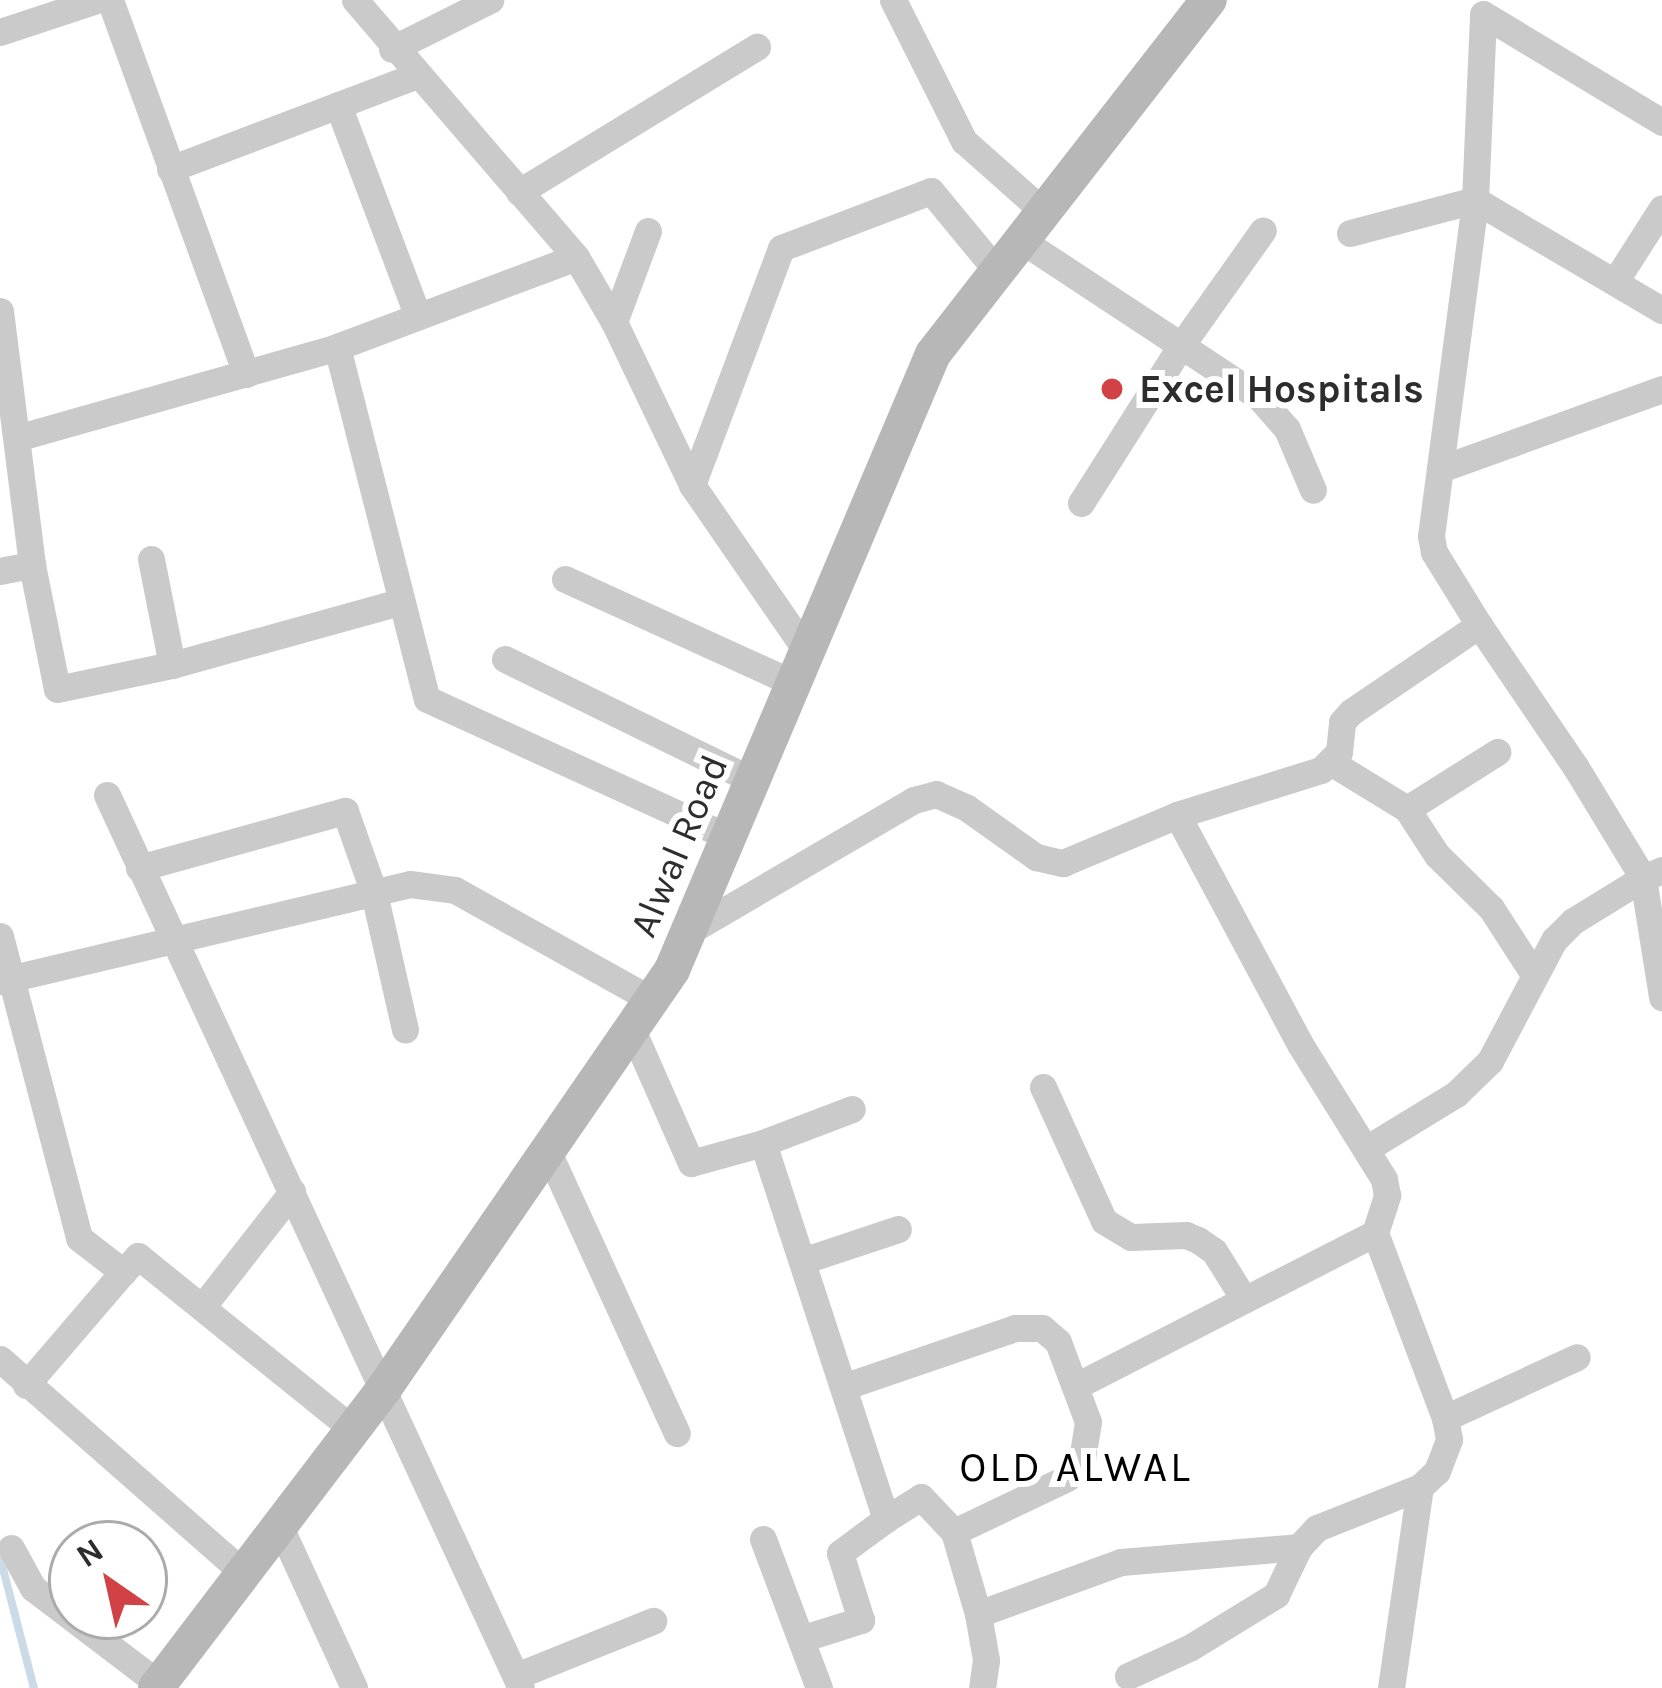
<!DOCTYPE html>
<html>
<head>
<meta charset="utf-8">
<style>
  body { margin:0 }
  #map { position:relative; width:1662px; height:1688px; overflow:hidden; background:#fff; font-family:Karla,sans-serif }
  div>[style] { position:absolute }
  .stream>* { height:8px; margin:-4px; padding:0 4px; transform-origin:4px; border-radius:4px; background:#cadae7 }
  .minor>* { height:27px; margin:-13.5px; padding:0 13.5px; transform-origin:13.5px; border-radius:13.5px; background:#cacaca }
  .secondary>* { height:36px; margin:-18px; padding:0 18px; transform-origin:18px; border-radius:18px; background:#b7b7b7 }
  .dots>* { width:33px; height:33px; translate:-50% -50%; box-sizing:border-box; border:6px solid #fff; border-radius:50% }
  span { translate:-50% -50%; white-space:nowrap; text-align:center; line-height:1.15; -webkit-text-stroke:12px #fff; paint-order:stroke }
  .poi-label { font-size:39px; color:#2d2d2d; font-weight:700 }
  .left { translate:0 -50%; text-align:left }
  .street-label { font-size:39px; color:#2d2d2d }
  .neighbourhood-label { font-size:42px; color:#000; letter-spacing:3px }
  .north { position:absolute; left:48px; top:1520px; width:120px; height:120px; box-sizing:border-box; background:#fff; border:3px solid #ababab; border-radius:50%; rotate:326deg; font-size:33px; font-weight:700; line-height:48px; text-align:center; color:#2d2d2d }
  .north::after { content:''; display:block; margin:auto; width:42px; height:54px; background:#d14246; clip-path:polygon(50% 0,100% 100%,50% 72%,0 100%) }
</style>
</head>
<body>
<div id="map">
  <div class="stream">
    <i style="left:0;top:1557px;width:135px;rotate:75.5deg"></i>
  </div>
  <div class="minor">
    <i style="left:110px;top:0;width:398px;rotate:70deg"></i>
    <i style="left:355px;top:0;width:339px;rotate:49.3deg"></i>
    <i style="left:576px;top:257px;width:75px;rotate:59.7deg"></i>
    <i style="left:614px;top:322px;width:181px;rotate:64.4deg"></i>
    <i style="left:692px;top:485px;width:203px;rotate:55.4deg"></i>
    <i style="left:893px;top:0;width:158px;rotate:63.3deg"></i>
    <i style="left:964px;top:141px;width:107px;rotate:41.6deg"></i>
    <i style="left:0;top:32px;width:102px;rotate:-18.3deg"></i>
    <i style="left:392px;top:49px;width:110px;rotate:-26.6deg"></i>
    <i style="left:338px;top:105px;width:223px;rotate:69.3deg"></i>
    <i style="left:170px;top:169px;width:264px;rotate:-20.8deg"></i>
    <i style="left:519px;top:192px;width:279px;rotate:-31.4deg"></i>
    <i style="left:1350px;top:233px;width:129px;rotate:-14.8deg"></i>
    <i style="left:1475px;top:200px;width:217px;rotate:30.5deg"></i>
    <i style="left:1021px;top:240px;width:285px;rotate:33.4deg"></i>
    <i style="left:1259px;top:397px;width:43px;rotate:48.8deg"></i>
    <i style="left:1287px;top:429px;width:66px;rotate:66.9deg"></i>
    <i style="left:1616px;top:280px;width:85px;rotate:-57.4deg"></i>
    <i style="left:0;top:311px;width:256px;rotate:82.8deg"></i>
    <i style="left:32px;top:565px;width:126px;rotate:78.6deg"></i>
    <i style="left:57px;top:689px;width:117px;rotate:-11.8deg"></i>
    <i style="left:172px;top:665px;width:236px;rotate:-15.5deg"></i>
    <i style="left:614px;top:322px;width:97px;rotate:-69.5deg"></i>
    <i style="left:337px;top:347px;width:363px;rotate:75.7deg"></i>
    <i style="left:427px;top:699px;width:331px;rotate:24.6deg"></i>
    <i style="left:20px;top:437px;width:330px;rotate:-15.8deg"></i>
    <i style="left:337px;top:347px;width:255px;rotate:-20.6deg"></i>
    <i style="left:1443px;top:468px;width:233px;rotate:-19.8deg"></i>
    <i style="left:692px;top:485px;width:253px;rotate:-69.4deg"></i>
    <i style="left:781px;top:248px;width:160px;rotate:-20.8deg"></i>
    <i style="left:931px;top:191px;width:104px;rotate:50.5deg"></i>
    <i style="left:1081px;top:503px;width:185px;rotate:-57.6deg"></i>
    <i style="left:1180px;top:347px;width:143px;rotate:-54.6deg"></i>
    <i style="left:151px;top:559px;width:108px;rotate:78.8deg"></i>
    <i style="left:0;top:571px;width:33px;rotate:-11deg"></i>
    <i style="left:565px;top:579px;width:251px;rotate:24.5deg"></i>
    <i style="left:1479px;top:625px;width:86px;rotate:-121.7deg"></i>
    <i style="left:1434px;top:552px;width:16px;rotate:-101deg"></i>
    <i style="left:1431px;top:536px;width:339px;rotate:-82.5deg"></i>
    <i style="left:1475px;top:200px;width:186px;rotate:-87.5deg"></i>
    <i style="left:1483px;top:14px;width:209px;rotate:31.1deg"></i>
    <i style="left:505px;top:659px;width:277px;rotate:26.1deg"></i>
    <i style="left:1332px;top:763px;width:88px;rotate:31.5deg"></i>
    <i style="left:1407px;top:809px;width:55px;rotate:56.9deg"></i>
    <i style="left:1437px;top:855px;width:76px;rotate:44.5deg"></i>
    <i style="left:1491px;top:908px;width:77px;rotate:57.1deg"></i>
    <i style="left:107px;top:795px;width:984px;rotate:65.13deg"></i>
    <i style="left:1407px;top:809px;width:107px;rotate:-32.3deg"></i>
    <i style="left:139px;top:868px;width:214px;rotate:-15.5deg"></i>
    <i style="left:345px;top:811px;width:87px;rotate:70.5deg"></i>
    <i style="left:374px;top:893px;width:140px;rotate:77.2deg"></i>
    <i style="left:1662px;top:870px;width:21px;rotate:157deg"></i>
    <i style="left:1643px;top:878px;width:121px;rotate:80.9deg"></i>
    <i style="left:693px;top:929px;width:256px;rotate:-30.3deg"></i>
    <i style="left:914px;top:800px;width:23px;rotate:-15deg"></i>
    <i style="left:936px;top:794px;width:34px;rotate:24deg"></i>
    <i style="left:967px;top:808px;width:85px;rotate:35.4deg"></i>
    <i style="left:1036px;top:857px;width:28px;rotate:13deg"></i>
    <i style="left:1063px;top:863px;width:124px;rotate:-22.8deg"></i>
    <i style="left:1177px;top:815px;width:151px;rotate:-17.4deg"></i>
    <i style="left:1321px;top:770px;width:25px;rotate:-45deg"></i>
    <i style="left:1339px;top:752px;width:30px;rotate:-84deg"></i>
    <i style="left:1342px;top:722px;width:13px;rotate:-48deg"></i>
    <i style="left:1351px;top:712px;width:155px;rotate:-34.2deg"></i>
    <i style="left:1479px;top:625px;width:171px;rotate:55.8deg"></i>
    <i style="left:1575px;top:766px;width:131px;rotate:58.7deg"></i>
    <i style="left:1643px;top:878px;width:82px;rotate:148.4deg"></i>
    <i style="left:1573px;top:921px;width:27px;rotate:135deg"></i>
    <i style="left:1554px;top:940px;width:137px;rotate:117.9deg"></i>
    <i style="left:1490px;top:1061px;width:47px;rotate:135.9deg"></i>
    <i style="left:1456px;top:1094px;width:105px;rotate:148.6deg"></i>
    <i style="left:0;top:936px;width:312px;rotate:75.3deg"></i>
    <i style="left:79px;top:1238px;width:56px;rotate:37.7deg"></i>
    <i style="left:123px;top:1272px;width:22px;rotate:-47deg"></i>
    <i style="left:138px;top:1256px;width:274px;rotate:38.9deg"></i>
    <i style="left:0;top:981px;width:421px;rotate:-13.3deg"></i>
    <i style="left:410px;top:884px;width:45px;rotate:7.6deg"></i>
    <i style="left:455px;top:890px;width:223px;rotate:29.2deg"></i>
    <i style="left:630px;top:1025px;width:151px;rotate:66.2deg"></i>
    <i style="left:691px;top:1163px;width:75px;rotate:-15.5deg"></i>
    <i style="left:763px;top:1143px;width:396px;rotate:71.9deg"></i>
    <i style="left:886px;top:1519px;width:41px;rotate:-32.2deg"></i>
    <i style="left:921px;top:1497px;width:48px;rotate:46.7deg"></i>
    <i style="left:1043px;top:1087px;width:147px;rotate:65.5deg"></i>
    <i style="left:1104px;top:1221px;width:31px;rotate:31deg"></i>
    <i style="left:1131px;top:1237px;width:55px;rotate:-2.1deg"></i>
    <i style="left:1186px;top:1235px;width:13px;rotate:23deg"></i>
    <i style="left:1198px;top:1240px;width:19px;rotate:35deg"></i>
    <i style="left:1214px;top:1251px;width:57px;rotate:58deg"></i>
    <i style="left:763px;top:1143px;width:95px;rotate:-20.9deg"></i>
    <i style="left:549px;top:1154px;width:307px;rotate:65.4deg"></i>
    <i style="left:802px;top:1261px;width:101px;rotate:-18.4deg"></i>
    <i style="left:203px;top:1306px;width:145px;rotate:-52deg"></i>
    <i style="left:0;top:1359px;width:325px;rotate:41.3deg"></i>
    <i style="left:26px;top:1385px;width:149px;rotate:-49.4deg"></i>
    <i style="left:1076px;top:1386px;width:336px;rotate:-27.1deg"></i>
    <i style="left:1375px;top:1233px;width:40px;rotate:-72deg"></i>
    <i style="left:1387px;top:1195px;width:16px;rotate:-101deg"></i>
    <i style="left:1384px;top:1179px;width:159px;rotate:-121.9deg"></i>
    <i style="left:1300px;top:1044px;width:260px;rotate:-118.2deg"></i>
    <i style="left:843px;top:1387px;width:182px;rotate:-18.9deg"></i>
    <i style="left:1015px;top:1328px;width:27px"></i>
    <i style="left:1042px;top:1328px;width:21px;rotate:41deg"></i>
    <i style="left:1058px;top:1342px;width:85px;rotate:69.4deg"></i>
    <i style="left:1088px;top:1422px;width:38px;rotate:99deg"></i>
    <i style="left:1082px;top:1460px;width:23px;rotate:130deg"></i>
    <i style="left:1067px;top:1478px;width:125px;rotate:154.5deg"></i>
    <i style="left:954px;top:1532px;width:85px;rotate:73.7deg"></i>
    <i style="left:978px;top:1614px;width:47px;rotate:80.1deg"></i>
    <i style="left:986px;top:1660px;width:28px;rotate:98deg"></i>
    <i style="left:1445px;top:1418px;width:145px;rotate:-24.8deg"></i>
    <i style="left:281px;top:1529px;width:175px;rotate:65.3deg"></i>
    <i style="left:763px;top:1539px;width:159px;rotate:69.4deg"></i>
    <i style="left:11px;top:1548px;width:46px;rotate:61.2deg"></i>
    <i style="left:33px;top:1588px;width:158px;rotate:37.3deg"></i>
    <i style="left:978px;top:1614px;width:152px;rotate:-20deg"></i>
    <i style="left:1121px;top:1562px;width:179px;rotate:-4.8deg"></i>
    <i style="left:804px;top:1638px;width:60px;rotate:-17.5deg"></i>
    <i style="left:861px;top:1620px;width:70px;rotate:-107.4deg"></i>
    <i style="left:840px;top:1553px;width:57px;rotate:-36.5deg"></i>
    <i style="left:516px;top:1676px;width:148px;rotate:-21.9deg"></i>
    <i style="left:1128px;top:1676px;width:69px;rotate:-24.7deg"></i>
    <i style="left:1191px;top:1647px;width:100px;rotate:-31.5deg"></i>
    <i style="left:1276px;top:1595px;width:53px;rotate:-64.4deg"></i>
    <i style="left:1299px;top:1547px;width:26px;rotate:-47deg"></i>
    <i style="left:1317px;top:1528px;width:111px;rotate:-21.7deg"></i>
    <i style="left:1420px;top:1487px;width:23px;rotate:-43deg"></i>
    <i style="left:1437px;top:1471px;width:34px;rotate:-69deg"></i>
    <i style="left:1449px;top:1439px;width:21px;rotate:-101deg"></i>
    <i style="left:1445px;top:1418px;width:198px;rotate:-110.7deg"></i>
    <i style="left:1391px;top:1688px;width:203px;rotate:-81.8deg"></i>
  </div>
  <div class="secondary">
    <i style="left:156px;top:1688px;width:378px;rotate:-52.7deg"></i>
    <i style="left:385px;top:1387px;width:506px;rotate:-55.46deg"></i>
    <i style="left:672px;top:970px;width:669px;rotate:-67.04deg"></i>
    <i style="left:933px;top:354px;width:449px;rotate:-52.1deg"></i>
  </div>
  <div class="dots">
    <i style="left:1112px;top:389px;background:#d14246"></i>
  </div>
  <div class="poi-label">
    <span class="left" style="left:1139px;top:389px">Excel Hospitals</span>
  </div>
  <div class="street-label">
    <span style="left:679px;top:846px;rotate:-67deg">Alwal Road</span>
  </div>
  <div class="neighbourhood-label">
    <span style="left:1076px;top:1467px">OLD ALWAL</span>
  </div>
  <div class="north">N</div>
</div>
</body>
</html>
